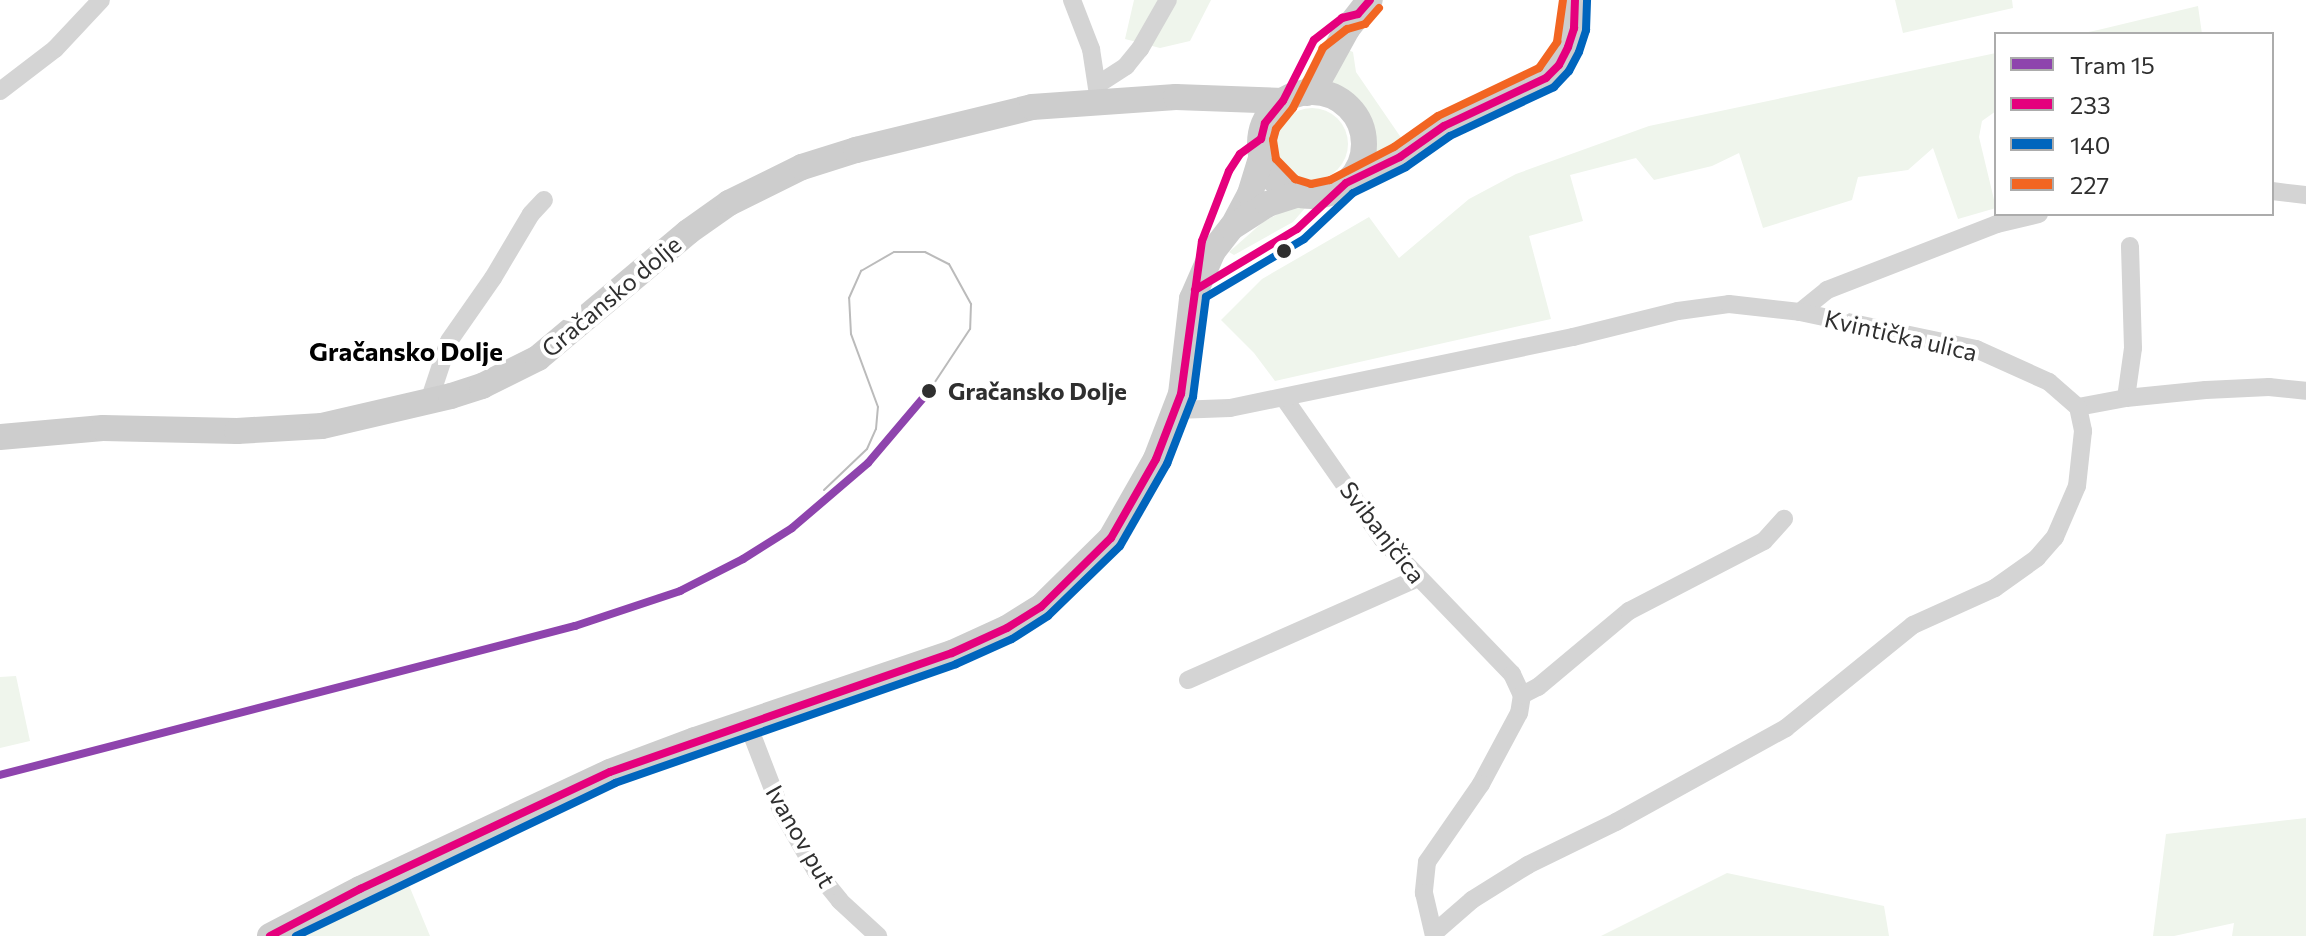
<!DOCTYPE html>
<html>
<head>
<meta charset="utf-8">
<style>
  body { margin:0 }
  #map { position:relative; width:2306px; height:936px; overflow:hidden; background:#fff; font-family:Commissioner,sans-serif }
  div>[style] { position:absolute }
  .green>* { inset:0; background:#eff5ec }
  .round { border-radius:50% }
  .street>* { height:18px; margin:-9px; padding:0 9px; transform-origin:9px; border-radius:9px; background:#d4d4d4 }
  .secondary>* { height:26px; margin:-13px; padding:0 13px; transform-origin:13px; border-radius:13px; background:#cdcdcd }
  .secondary>.ring { margin:-13px; padding:0; box-sizing:content-box; background:none; border:26px solid #cdcdcd; border-radius:50% }
  .tram>* { height:2px; margin:-1px; padding:0 1px; transform-origin:1px; border-radius:1px; background:#bbb }
  .bus-1>* { height:8px; margin:-4px; padding:0 4px; transform-origin:4px; border-radius:4px; background:#e5007d }
  .bus-2>* { height:8px; margin:-4px; padding:0 4px; transform-origin:4px; border-radius:4px; background:#0065bd }
  .bus-3>* { height:8px; margin:-4px; padding:0 4px; transform-origin:4px; border-radius:4px; background:#f26522 }
  .tram-1>* { height:8px; margin:-4px; padding:0 4px; transform-origin:4px; border-radius:4px; background:#8e44ad }
  .dots>* { width:22px; height:22px; translate:-50% -50%; box-sizing:border-box; border:4px solid #fff; border-radius:50% }
  span { translate:-50% -50%; white-space:nowrap; text-align:center; line-height:1.15; -webkit-text-stroke:8px #fff; paint-order:stroke }
  .street-label { font-size:24px; color:#2f2f2f }
  .stop-label { font-size:24px; color:#2f2f2f; font-weight:700 }
  .left { translate:0 -50%; text-align:left }
  .neighbourhood-label { font-size:26px; color:#000; font-weight:700 }
  .legend { position:absolute; left:1994px; top:32px; width:280px; height:184px; box-sizing:border-box; background:#fff; border:2px solid #acacac; margin:0; padding:10px 14px; list-style:none; font-size:24px; color:#2f2f2f }
  .legend li { display:flex; align-items:center; gap:16px; height:40px }
  .legend b { width:40px; border:2px solid #acacac }
</style>
</head>
<body>
<div id="map">
  <div class="green">
    <i style="clip-path:polygon(1134px 0,1211px 0,1190px 41px,1160px 48px,1125px 39px)"></i>
    <i style="clip-path:polygon(1895px 0,2012px 0,2013px 8px,1903px 33px)"></i>
    <i style="clip-path:polygon(2198px 6px,2202px 34px,2079px 34px,2098px 30px)"></i>
    <i style="clip-path:polygon(1346px 49px,1353px 52px,1356px 72px,1404px 142px,1373px 161px,1369px 116px,1349px 92px,1332px 84px)"></i>
    <i style="clip-path:polygon(1996px 53px,1996px 111px,1982px 121px,1979px 137px,1996px 208px,1958px 219px,1933px 148px,1908px 170px,1858px 177px,1852px 200px,1763px 228px,1739px 153px,1712px 166px,1654px 180px,1636px 158px,1570px 175px,1583px 221px,1529px 236px,1551px 319px,1275px 381px,1254px 353px,1221px 320px,1262px 279px,1369px 217px,1399px 258px,1469px 199px,1516px 174px,1649px 126px)"></i>
    <i class="round" style="left:1276px;top:108px;width:72px;height:72px"></i>
    <i style="clip-path:polygon(1295px 205px,1306px 207px,1293px 222px,1234px 255px,1229px 252px,1263px 222px)"></i>
    <i style="clip-path:polygon(16px 676px,30px 741px,0 748px,0 677px)"></i>
    <i style="clip-path:polygon(2306px 818px,2306px 936px,2232px 936px,2234px 923px,2174px 936px,2153px 936px,2166px 834px)"></i>
    <i style="clip-path:polygon(1727px 873px,1884px 906px,1889px 936px,1601px 936px)"></i>
    <i style="clip-path:polygon(408px 883px,430px 936px,305px 936px)"></i>
  </div>
  <div class="street">
    <i style="left:1072px;top:0;width:53px;rotate:68.8deg"></i>
    <i style="left:1091px;top:49px;width:47px;rotate:81.3deg"></i>
    <i style="left:1097px;top:85px;width:35px;rotate:-33deg"></i>
    <i style="left:1126px;top:66px;width:22px;rotate:-51deg"></i>
    <i style="left:1140px;top:49px;width:56px;rotate:-60.3deg"></i>
    <i style="left:0;top:91px;width:69px;rotate:-37.4deg"></i>
    <i style="left:55px;top:49px;width:67px;rotate:-46.8deg"></i>
    <i style="left:2272px;top:191px;width:34px;rotate:7deg"></i>
    <i style="left:1800px;top:312px;width:35px;rotate:-39deg"></i>
    <i style="left:1827px;top:290px;width:182px;rotate:-21.2deg"></i>
    <i style="left:1997px;top:224px;width:43px;rotate:-13.4deg"></i>
    <i style="left:1284px;top:398px;width:173px;rotate:55.1deg"></i>
    <i style="left:1383px;top:540px;width:186px;rotate:46.1deg"></i>
    <i style="left:1512px;top:674px;width:23px;rotate:65deg"></i>
    <i style="left:1522px;top:695px;width:18px;rotate:99deg"></i>
    <i style="left:1519px;top:713px;width:81px;rotate:118.2deg"></i>
    <i style="left:1481px;top:784px;width:95px;rotate:124.7deg"></i>
    <i style="left:1427px;top:862px;width:31px;rotate:96deg"></i>
    <i style="left:1424px;top:893px;width:44px;rotate:76.9deg"></i>
    <i style="left:2126px;top:398px;width:50px;rotate:-82deg"></i>
    <i style="left:2133px;top:348px;width:102px;rotate:-91.7deg"></i>
    <i style="left:429px;top:401px;width:63px;rotate:-71.6deg"></i>
    <i style="left:449px;top:341px;width:77px;rotate:-55.1deg"></i>
    <i style="left:493px;top:278px;width:74px;rotate:-59.3deg"></i>
    <i style="left:531px;top:214px;width:19px;rotate:-47deg"></i>
    <i style="left:2078px;top:407px;width:49px;rotate:-10.6deg"></i>
    <i style="left:2126px;top:398px;width:80px;rotate:-5.7deg"></i>
    <i style="left:2206px;top:390px;width:63px;rotate:-2.7deg"></i>
    <i style="left:2269px;top:387px;width:37px;rotate:6deg"></i>
    <i style="left:1176px;top:410px;width:54px;rotate:-2.1deg"></i>
    <i style="left:1230px;top:408px;width:350px;rotate:-11.7deg"></i>
    <i style="left:1573px;top:337px;width:108px;rotate:-13.9deg"></i>
    <i style="left:1678px;top:311px;width:51px;rotate:-7.8deg"></i>
    <i style="left:1729px;top:304px;width:71px;rotate:6.4deg"></i>
    <i style="left:1800px;top:312px;width:180px;rotate:11.9deg"></i>
    <i style="left:1976px;top:349px;width:80px;rotate:24.3deg"></i>
    <i style="left:2049px;top:382px;width:38px;rotate:41deg"></i>
    <i style="left:2078px;top:407px;width:25px;rotate:78deg"></i>
    <i style="left:2083px;top:431px;width:55px;rotate:96.2deg"></i>
    <i style="left:2077px;top:486px;width:56px;rotate:113.3deg"></i>
    <i style="left:2055px;top:537px;width:28px;rotate:131deg"></i>
    <i style="left:2037px;top:558px;width:52px;rotate:144.5deg"></i>
    <i style="left:1995px;top:588px;width:90px;rotate:155.7deg"></i>
    <i style="left:1913px;top:625px;width:164px;rotate:141deg"></i>
    <i style="left:1786px;top:728px;width:194px;rotate:151.1deg"></i>
    <i style="left:1616px;top:822px;width:98px;rotate:154deg"></i>
    <i style="left:1528px;top:865px;width:66px;rotate:148deg"></i>
    <i style="left:1472px;top:900px;width:50px;rotate:139deg"></i>
    <i style="left:1188px;top:680px;width:249px;rotate:-23.9deg"></i>
    <i style="left:1522px;top:695px;width:18px;rotate:-27deg"></i>
    <i style="left:1538px;top:687px;width:119px;rotate:-39.9deg"></i>
    <i style="left:1629px;top:611px;width:152px;rotate:-27.4deg"></i>
    <i style="left:1764px;top:541px;width:30px;rotate:-48deg"></i>
    <i style="left:747px;top:722px;width:94px;rotate:68.9deg"></i>
    <i style="left:781px;top:810px;width:70px;rotate:60.2deg"></i>
    <i style="left:816px;top:871px;width:38px;rotate:51deg"></i>
    <i style="left:840px;top:901px;width:52px;rotate:42.6deg"></i>
  </div>
  <div class="secondary">
    <i class="ring" style="left:1260px;top:92px;width:78px;height:78px"></i>
    <i style="left:1307px;top:93px;width:18px;rotate:-47deg"></i>
    <i style="left:1319px;top:80px;width:58px;rotate:-61.2deg"></i>
    <i style="left:1347px;top:29px;width:37px;rotate:-52deg"></i>
    <i style="left:1346px;top:183px;width:60px;rotate:-25.7deg"></i>
    <i style="left:1400px;top:157px;width:54px;rotate:-35.2deg"></i>
    <i style="left:1444px;top:126px;width:113px;rotate:-25.2deg"></i>
    <i style="left:1546px;top:78px;width:18px;rotate:-45deg"></i>
    <i style="left:1559px;top:65px;width:20px;rotate:-63deg"></i>
    <i style="left:1568px;top:47px;width:20px;rotate:-72deg"></i>
    <i style="left:1574px;top:28px;width:28px;rotate:-88deg"></i>
    <i style="left:1234px;top:224px;width:34px;rotate:-62deg"></i>
    <i style="left:1250px;top:194px;width:41px;rotate:-72.9deg"></i>
    <i style="left:0;top:437px;width:103px;rotate:-5deg"></i>
    <i style="left:103px;top:428px;width:134px;rotate:1.3deg"></i>
    <i style="left:237px;top:431px;width:85px;rotate:-3.4deg"></i>
    <i style="left:322px;top:426px;width:132px;rotate:-13.1deg"></i>
    <i style="left:451px;top:396px;width:33px;rotate:-18deg"></i>
    <i style="left:482px;top:386px;width:63px;rotate:-26.6deg"></i>
    <i style="left:538px;top:358px;width:196px;rotate:-40deg"></i>
    <i style="left:688px;top:232px;width:50px;rotate:-35.3deg"></i>
    <i style="left:729px;top:203px;width:81px;rotate:-26.3deg"></i>
    <i style="left:802px;top:167px;width:57px;rotate:-17.5deg"></i>
    <i style="left:856px;top:150px;width:181px;rotate:-13.7deg"></i>
    <i style="left:1032px;top:107px;width:144px;rotate:-4deg"></i>
    <i style="left:1176px;top:97px;width:107px;rotate:2.1deg"></i>
    <i style="left:270px;top:936px;width:102px;rotate:-27.6deg"></i>
    <i style="left:360px;top:889px;width:276px;rotate:-25.1deg"></i>
    <i style="left:610px;top:772px;width:91px;rotate:-20.6deg"></i>
    <i style="left:695px;top:740px;width:271px;rotate:-18.7deg"></i>
    <i style="left:952px;top:653px;width:60px;rotate:-24.4deg"></i>
    <i style="left:1007px;top:628px;width:40px;rotate:-32deg"></i>
    <i style="left:1041px;top:607px;width:98px;rotate:-44.6deg"></i>
    <i style="left:1111px;top:538px;width:91px;rotate:-60.3deg"></i>
    <i style="left:1156px;top:459px;width:70px;rotate:-69deg"></i>
    <i style="left:1181px;top:394px;width:96px;rotate:-83.4deg"></i>
    <i style="left:1192px;top:299px;width:52px;rotate:-66.4deg"></i>
    <i style="left:1213px;top:251px;width:31px;rotate:-52deg"></i>
    <i style="left:1232px;top:227px;width:43px;rotate:-32.6deg"></i>
    <i style="left:1268px;top:204px;width:32px;rotate:-18deg"></i>
  </div>
  <div class="tram">
    <i style="left:824px;top:490px;width:59px;rotate:-43.6deg"></i>
    <i style="left:867px;top:449px;width:22px;rotate:-66deg"></i>
    <i style="left:876px;top:429px;width:22px;rotate:-85deg"></i>
    <i style="left:878px;top:407px;width:78px;rotate:-110.3deg"></i>
    <i style="left:851px;top:334px;width:36px;rotate:-93deg"></i>
    <i style="left:849px;top:298px;width:30px;rotate:-66deg"></i>
    <i style="left:861px;top:271px;width:38px;rotate:-30deg"></i>
    <i style="left:894px;top:252px;width:31px"></i>
    <i style="left:925px;top:252px;width:27px;rotate:27deg"></i>
    <i style="left:949px;top:264px;width:46px;rotate:61.2deg"></i>
    <i style="left:971px;top:304px;width:25px;rotate:92deg"></i>
    <i style="left:970px;top:329px;width:74px;rotate:123.5deg"></i>
  </div>
  <div class="bus-1">
    <i style="left:1195px;top:290px;width:119px;rotate:-30.9deg"></i>
    <i style="left:1297px;top:229px;width:67px;rotate:-43.2deg"></i>
    <i style="left:1346px;top:183px;width:60px;rotate:-25.7deg"></i>
    <i style="left:1400px;top:157px;width:54px;rotate:-35.2deg"></i>
    <i style="left:1444px;top:126px;width:113px;rotate:-25.2deg"></i>
    <i style="left:1546px;top:78px;width:18px;rotate:-45deg"></i>
    <i style="left:1559px;top:65px;width:20px;rotate:-63deg"></i>
    <i style="left:1568px;top:47px;width:20px;rotate:-72deg"></i>
    <i style="left:1574px;top:28px;width:28px;rotate:-88deg"></i>
    <i style="left:270px;top:936px;width:102px;rotate:-27.6deg"></i>
    <i style="left:360px;top:889px;width:276px;rotate:-25.1deg"></i>
    <i style="left:610px;top:772px;width:362px;rotate:-19.2deg"></i>
    <i style="left:952px;top:653px;width:60px;rotate:-24.4deg"></i>
    <i style="left:1007px;top:628px;width:40px;rotate:-32deg"></i>
    <i style="left:1041px;top:607px;width:98px;rotate:-44.6deg"></i>
    <i style="left:1111px;top:538px;width:91px;rotate:-60.3deg"></i>
    <i style="left:1156px;top:459px;width:70px;rotate:-69deg"></i>
    <i style="left:1181px;top:394px;width:154px;rotate:-82.2deg"></i>
    <i style="left:1202px;top:241px;width:75px;rotate:-68.9deg"></i>
    <i style="left:1229px;top:171px;width:20px;rotate:-57deg"></i>
    <i style="left:1240px;top:154px;width:26px;rotate:-36deg"></i>
    <i style="left:1261px;top:139px;width:16px;rotate:-76deg"></i>
    <i style="left:1265px;top:123px;width:28px;rotate:-51deg"></i>
    <i style="left:1283px;top:101px;width:68px;rotate:-63.1deg"></i>
    <i style="left:1314px;top:40px;width:36px;rotate:-38deg"></i>
    <i style="left:1342px;top:18px;width:16px;rotate:-14deg"></i>
    <i style="left:1358px;top:14px;width:18px;rotate:-49deg"></i>
  </div>
  <div class="bus-2">
    <i style="left:296px;top:936px;width:354px;rotate:-25.6deg"></i>
    <i style="left:615px;top:783px;width:361px;rotate:-19.2deg"></i>
    <i style="left:956px;top:664px;width:61px;rotate:-24.1deg"></i>
    <i style="left:1012px;top:639px;width:43px;rotate:-32.6deg"></i>
    <i style="left:1048px;top:616px;width:100px;rotate:-44.2deg"></i>
    <i style="left:1120px;top:546px;width:95px;rotate:-60.2deg"></i>
    <i style="left:1167px;top:464px;width:72px;rotate:-68.8deg"></i>
    <i style="left:1193px;top:397px;width:101px;rotate:-82.6deg"></i>
    <i style="left:1206px;top:297px;width:114px;rotate:-30.6deg"></i>
    <i style="left:1304px;top:239px;width:67px;rotate:-43.2deg"></i>
    <i style="left:1353px;top:193px;width:59px;rotate:-26.1deg"></i>
    <i style="left:1406px;top:167px;width:54px;rotate:-35.2deg"></i>
    <i style="left:1450px;top:136px;width:115px;rotate:-25.2deg"></i>
    <i style="left:1554px;top:87px;width:22px;rotate:-47deg"></i>
    <i style="left:1569px;top:71px;width:21px;rotate:-62deg"></i>
    <i style="left:1579px;top:52px;width:23px;rotate:-72deg"></i>
    <i style="left:1586px;top:30px;width:30px;rotate:-88deg"></i>
  </div>
  <div class="bus-3">
    <i style="left:1379px;top:8px;width:21px;rotate:131deg"></i>
    <i style="left:1365px;top:24px;width:19px;rotate:164deg"></i>
    <i style="left:1347px;top:29px;width:31px;rotate:142deg"></i>
    <i style="left:1323px;top:48px;width:67px;rotate:116.6deg"></i>
    <i style="left:1293px;top:108px;width:27px;rotate:129deg"></i>
    <i style="left:1276px;top:129px;width:11px;rotate:105deg"></i>
    <i style="left:1273px;top:140px;width:19px;rotate:81deg"></i>
    <i style="left:1276px;top:159px;width:28px;rotate:46deg"></i>
    <i style="left:1295px;top:179px;width:17px;rotate:17deg"></i>
    <i style="left:1311px;top:184px;width:19px;rotate:-12deg"></i>
    <i style="left:1330px;top:180px;width:72px;rotate:-27.3deg"></i>
    <i style="left:1394px;top:147px;width:54px;rotate:-35.2deg"></i>
    <i style="left:1438px;top:116px;width:112px;rotate:-25.4deg"></i>
    <i style="left:1539px;top:68px;width:32px;rotate:-55deg"></i>
    <i style="left:1557px;top:42px;width:42px;rotate:-81.9deg"></i>
  </div>
  <div class="tram-1">
    <i style="left:0;top:775px;width:594px;rotate:-14.53deg"></i>
    <i style="left:575px;top:626px;width:111px;rotate:-18.4deg"></i>
    <i style="left:680px;top:591px;width:71px;rotate:-26.9deg"></i>
    <i style="left:743px;top:559px;width:58px;rotate:-32.3deg"></i>
    <i style="left:792px;top:528px;width:100px;rotate:-40.5deg"></i>
    <i style="left:868px;top:463px;width:94px;rotate:-49.7deg"></i>
  </div>
  <div class="dots">
    <i style="left:1284px;top:251px;background:#2f2f2f"></i>
    <i style="left:929px;top:391px;background:#2f2f2f"></i>
  </div>
  <div class="street-label">
    <span style="left:611px;top:296px;rotate:-40deg">Gračansko dolje</span>
    <span style="left:1901px;top:335px;rotate:13deg">Kvintička ulica</span>
    <span style="left:1383px;top:532px;rotate:52deg">Svibanjčica</span>
    <span style="left:801px;top:836px;rotate:60deg">Ivanov put</span>
  </div>
  <div class="stop-label">
    <span class="left" style="left:948px;top:391px">Gračansko Dolje</span>
  </div>
  <div class="neighbourhood-label">
    <span style="left:406px;top:351px">Gračansko Dolje</span>
  </div>
  <ul class="legend">
  <li><b style="height:10px;background:#8e44ad"></b>Tram 15</li>
  <li><b style="height:10px;background:#e5007d"></b>233</li>
  <li><b style="height:10px;background:#0065bd"></b>140</li>
  <li><b style="height:10px;background:#f26522"></b>227</li>
  </ul>
</div>
</body>
</html>
